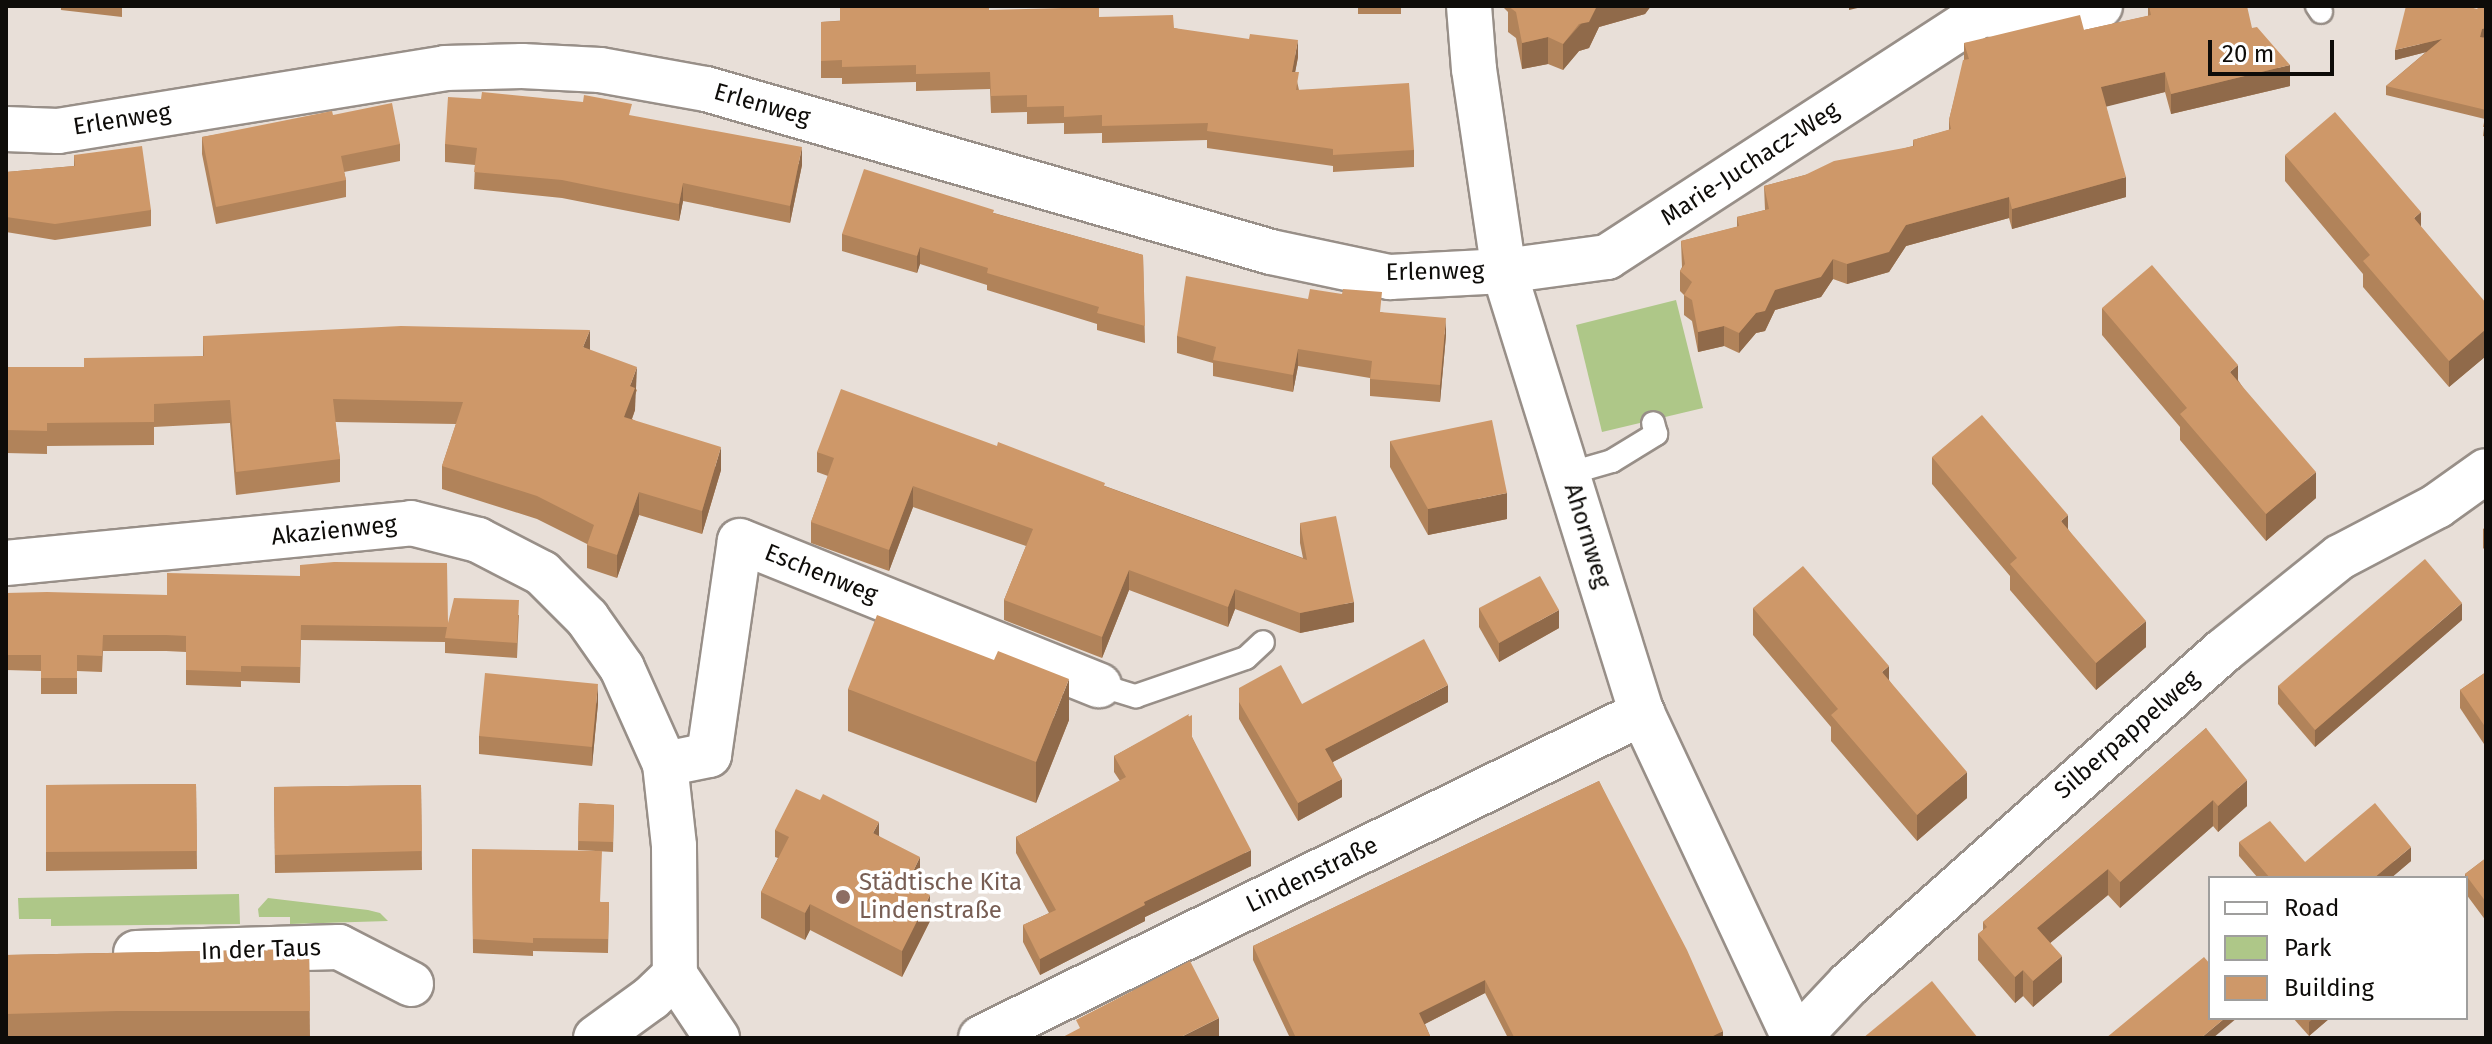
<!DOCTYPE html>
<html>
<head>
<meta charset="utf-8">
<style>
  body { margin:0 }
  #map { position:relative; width:2492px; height:1044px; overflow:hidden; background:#e8dfd8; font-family:"Fira Sans",sans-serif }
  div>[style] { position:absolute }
  .green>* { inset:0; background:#aec788 }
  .roads { filter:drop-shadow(2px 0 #988f88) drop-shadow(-2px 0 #988f88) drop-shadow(0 2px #988f88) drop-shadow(0 -2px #988f88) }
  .lane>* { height:22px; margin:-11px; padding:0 11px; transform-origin:11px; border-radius:11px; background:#fff }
  .street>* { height:44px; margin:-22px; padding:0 22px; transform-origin:22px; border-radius:22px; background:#fff }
  .wall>* { inset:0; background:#b1835a }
  .shaded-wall>* { inset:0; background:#906a4a }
  .building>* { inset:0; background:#ce9869 }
  .dots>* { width:22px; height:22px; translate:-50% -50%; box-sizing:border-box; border:4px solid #fff; border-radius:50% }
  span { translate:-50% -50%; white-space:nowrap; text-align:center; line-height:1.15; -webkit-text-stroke:7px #fff; paint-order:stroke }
  .street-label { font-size:24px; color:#0e0c09 }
  .education-label { font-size:24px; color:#785e54 }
  .left { translate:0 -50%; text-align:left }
  .frame { position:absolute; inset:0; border:8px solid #0e0c09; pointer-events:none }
  .legend { position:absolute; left:2208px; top:876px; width:260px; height:144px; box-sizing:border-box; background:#fff; border:2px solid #9f9e9d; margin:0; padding:10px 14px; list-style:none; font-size:24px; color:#0e0c09 }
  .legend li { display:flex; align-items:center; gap:16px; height:40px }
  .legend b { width:40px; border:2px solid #9f9e9d }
  .scale { position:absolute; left:2208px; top:40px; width:126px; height:36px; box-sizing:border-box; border:4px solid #0e0c09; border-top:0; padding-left:10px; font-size:24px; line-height:28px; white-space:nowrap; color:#0e0c09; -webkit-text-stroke:6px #fff; paint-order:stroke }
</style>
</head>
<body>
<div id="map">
  <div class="green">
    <i style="clip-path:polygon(1676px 300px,1703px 408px,1602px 432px,1576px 325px)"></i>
    <i style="clip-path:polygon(239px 894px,240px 924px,51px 926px,51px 919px,19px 919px,18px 898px)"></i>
    <i style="clip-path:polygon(268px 898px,368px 910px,380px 913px,388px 921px,290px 924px,290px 917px,259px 917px,258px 909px)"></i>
  </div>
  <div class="roads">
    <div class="lane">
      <i style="left:2317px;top:6px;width:7px;rotate:56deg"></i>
      <i style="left:1567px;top:474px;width:47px;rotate:-16.1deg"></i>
      <i style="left:1612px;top:461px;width:52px;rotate:-31.5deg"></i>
      <i style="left:1656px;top:434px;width:11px;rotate:-105deg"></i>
      <i style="left:1099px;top:685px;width:39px;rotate:17deg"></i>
      <i style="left:1136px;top:696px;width:116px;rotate:-19.1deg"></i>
      <i style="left:1246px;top:658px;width:23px;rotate:-43deg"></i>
    </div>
    <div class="street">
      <i style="left:1469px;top:6px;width:63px;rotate:85.5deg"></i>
      <i style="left:1474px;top:69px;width:204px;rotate:81.6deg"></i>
      <i style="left:1504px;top:271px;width:463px;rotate:72.7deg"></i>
      <i style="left:1642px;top:713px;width:359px;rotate:64.9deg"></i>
      <i style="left:6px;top:129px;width:52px;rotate:2.2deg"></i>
      <i style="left:58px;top:131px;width:392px;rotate:-9.2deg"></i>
      <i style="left:445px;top:68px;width:77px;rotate:-1.5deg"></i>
      <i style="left:522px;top:66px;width:78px;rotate:2.9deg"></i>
      <i style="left:600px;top:70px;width:108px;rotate:10.2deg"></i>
      <i style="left:706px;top:89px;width:588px;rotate:16.09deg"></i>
      <i style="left:1271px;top:252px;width:122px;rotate:11.9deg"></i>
      <i style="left:1390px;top:277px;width:114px;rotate:-3deg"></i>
      <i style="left:1504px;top:271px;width:104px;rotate:-7.7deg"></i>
      <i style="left:1607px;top:257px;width:446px;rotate:-33deg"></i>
      <i style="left:1981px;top:14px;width:48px;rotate:4.8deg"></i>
      <i style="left:2029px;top:18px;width:72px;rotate:-9.6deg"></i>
      <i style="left:6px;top:563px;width:407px;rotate:-5.6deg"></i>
      <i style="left:411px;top:523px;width:69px;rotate:14.2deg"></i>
      <i style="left:478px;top:540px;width:72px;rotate:27.3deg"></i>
      <i style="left:542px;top:573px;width:64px;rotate:45deg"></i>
      <i style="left:587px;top:618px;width:61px;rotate:55deg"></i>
      <i style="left:622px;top:668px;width:105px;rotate:65.9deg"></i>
      <i style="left:665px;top:764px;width:82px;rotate:83.7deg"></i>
      <i style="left:674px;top:846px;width:129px;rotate:89.6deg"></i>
      <i style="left:675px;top:975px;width:33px;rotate:136deg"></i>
      <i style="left:651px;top:998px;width:68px;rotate:144deg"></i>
      <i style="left:665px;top:764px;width:45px;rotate:-11.6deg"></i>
      <i style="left:709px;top:755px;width:216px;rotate:-81.8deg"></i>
      <i style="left:740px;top:541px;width:387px;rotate:21.9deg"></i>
      <i style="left:136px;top:953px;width:203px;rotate:-1.7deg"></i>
      <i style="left:339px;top:947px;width:81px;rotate:27.2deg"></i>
      <i style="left:675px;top:975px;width:76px;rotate:56.3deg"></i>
      <i style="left:981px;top:1038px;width:737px;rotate:-26.18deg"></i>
      <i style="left:1798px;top:1038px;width:74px;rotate:-46.6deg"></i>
      <i style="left:1849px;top:984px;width:501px;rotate:-41.68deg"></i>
      <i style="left:2223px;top:651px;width:150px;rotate:-38.8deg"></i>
      <i style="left:2340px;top:557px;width:110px;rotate:-27.7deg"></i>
      <i style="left:2437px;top:506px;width:60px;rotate:-35.5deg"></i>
    </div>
  </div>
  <div class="wall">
    <i style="clip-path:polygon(61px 6px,122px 6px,122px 17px,61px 10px)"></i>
    <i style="clip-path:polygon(1358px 6px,1401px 6px,1401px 14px,1358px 14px)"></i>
    <i style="clip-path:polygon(1504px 6px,1651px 6px,1645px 14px,1599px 27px,1589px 48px,1579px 51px,1563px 70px,1548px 64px,1522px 69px,1516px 38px,1508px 32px,1508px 12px,1504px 8px)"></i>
    <i style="clip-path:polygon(2148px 6px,2252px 28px,2290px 86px,2171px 114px,2165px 92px,2106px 106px,2126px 197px,2012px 229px,2009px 218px,1906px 246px,1889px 272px,1847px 284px,1833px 279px,1821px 297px,1775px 310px,1765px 331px,1756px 333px,1739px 353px,1724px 346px,1698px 352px,1692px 321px,1684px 315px,1684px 295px,1680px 291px,1680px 271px,1682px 267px,1681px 241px,1737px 227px,1737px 217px,1765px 210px,1764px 186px,1913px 146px,1913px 140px,1949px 130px,1949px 120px,1964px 60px,1964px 43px,2084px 30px,2148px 16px)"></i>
    <i style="clip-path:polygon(2486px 6px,2486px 37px,2484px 38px,2486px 38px,2486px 137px,2483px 136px,2485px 119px,2386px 95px,2386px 86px,2426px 52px,2395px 60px,2477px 9px)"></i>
    <i style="clip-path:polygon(989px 10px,1099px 17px,1174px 28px,1298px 57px,1295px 72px,1299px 90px,1414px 150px,1414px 167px,1333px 172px,1333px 166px,1207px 148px,1207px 140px,1102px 143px,1102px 133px,1064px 134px,1064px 123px,1027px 124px,1027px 112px,991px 113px,990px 89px,916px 91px,916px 82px,842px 84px,842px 78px,821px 78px,821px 22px)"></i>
    <i style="clip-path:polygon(333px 115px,400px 144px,400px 161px,344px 172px,346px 180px,346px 197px,216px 224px,202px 154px,202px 137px)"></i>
    <i style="clip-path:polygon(632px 116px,802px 165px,790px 223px,683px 201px,679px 221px,562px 198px,474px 189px,475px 165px,445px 162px,445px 144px)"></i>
    <i style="clip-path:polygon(74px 155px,151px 210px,151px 226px,55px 240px,6px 232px,6px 172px,74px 166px)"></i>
    <i style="clip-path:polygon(2285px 155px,2486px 303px,2486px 356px,2449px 387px,2363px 287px,2363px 274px,2285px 181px)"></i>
    <i style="clip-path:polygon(994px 213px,1143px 255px,1145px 343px,1097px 330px,1097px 324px,987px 290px,987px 285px,920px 264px,917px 273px,842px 251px,842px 234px)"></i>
    <i style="clip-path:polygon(2102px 308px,2238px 380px,2316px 498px,2266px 541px,2180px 440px,2180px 427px,2102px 335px)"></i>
    <i style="clip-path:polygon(1381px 312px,1446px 335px,1440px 402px,1370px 396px,1370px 378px,1298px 366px,1293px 392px,1213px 376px,1213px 363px,1177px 353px,1177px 336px)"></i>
    <i style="clip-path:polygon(203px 336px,590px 350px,637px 390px,635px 395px,635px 410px,632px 419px,721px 470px,702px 534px,639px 515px,617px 578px,587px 568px,587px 544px,537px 519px,442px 489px,442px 466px,456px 424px,335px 422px,340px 459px,340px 482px,236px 495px,230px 423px,154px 427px,154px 445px,47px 446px,47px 454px,6px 453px,6px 367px,84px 367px,203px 356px)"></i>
    <i style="clip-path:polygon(1390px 441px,1507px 519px,1428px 535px,1390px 467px)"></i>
    <i style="clip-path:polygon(817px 452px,1105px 486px,1303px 558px,1300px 543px,1300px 523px,1354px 622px,1300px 633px,1235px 609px,1228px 627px,1129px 590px,1102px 658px,1004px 620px,1004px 600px,1026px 546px,913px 507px,889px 571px,811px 543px,811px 522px,828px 476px,817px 472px)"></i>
    <i style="clip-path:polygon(1932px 457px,2068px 529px,2146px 647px,2096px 690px,2010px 590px,2010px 576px,1932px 484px)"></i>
    <i style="clip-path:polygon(2486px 527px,2486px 551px,2483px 548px,2483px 529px)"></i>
    <i style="clip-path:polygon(6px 593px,448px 623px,519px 615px,517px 658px,445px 653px,445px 642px,301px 640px,300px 683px,241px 681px,241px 687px,186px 685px,186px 652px,166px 651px,103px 651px,102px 672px,77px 671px,77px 694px,41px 694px,41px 671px,6px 670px)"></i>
    <i style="clip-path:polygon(1479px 608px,1559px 628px,1499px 662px,1479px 627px)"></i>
    <i style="clip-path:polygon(1753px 608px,1889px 680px,1967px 798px,1917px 841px,1831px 741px,1831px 727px,1753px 635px)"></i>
    <i style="clip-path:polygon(2462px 620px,2315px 747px,2278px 704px,2278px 686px)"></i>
    <i style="clip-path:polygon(2486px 672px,2486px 747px,2460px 708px,2460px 690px)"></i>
    <i style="clip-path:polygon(1239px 688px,1302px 704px,1448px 702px,1333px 762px,1342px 797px,1298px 821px,1239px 719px)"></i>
    <i style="clip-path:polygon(848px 689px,1069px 720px,1036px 803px,848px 731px)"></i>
    <i style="clip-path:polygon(598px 703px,592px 766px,479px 754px,479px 736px)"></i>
    <i style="clip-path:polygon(1189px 716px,1192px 737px,1251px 866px,1145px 917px,1145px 921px,1040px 975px,1023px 942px,1023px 925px,1049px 913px,1016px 853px,1016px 837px,1120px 781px,1114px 772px,1114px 756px)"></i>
    <i style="clip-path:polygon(2206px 728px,2247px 806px,2218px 832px,2213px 826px,2120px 908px,2108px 895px,2050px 943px,2062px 982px,2033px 1007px,2023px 996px,2015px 1003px,1978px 960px,1978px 934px,1983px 930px,1983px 922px)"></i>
    <i style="clip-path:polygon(1599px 781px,1723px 1038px,1508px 1038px,1485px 993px,1425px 1024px,1431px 1038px,1290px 1038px,1253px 960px,1253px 946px)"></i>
    <i style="clip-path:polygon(196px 784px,197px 869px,46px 871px,46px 785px)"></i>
    <i style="clip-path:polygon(421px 785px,422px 870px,275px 873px,274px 787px)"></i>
    <i style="clip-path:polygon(579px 803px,614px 805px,613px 852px,578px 850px)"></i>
    <i style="clip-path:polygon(775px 830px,879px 836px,920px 883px,918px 889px,930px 921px,902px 977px,810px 930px,805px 940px,761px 918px,761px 892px,778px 858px,775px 857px)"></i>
    <i style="clip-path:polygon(2239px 842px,2305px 862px,2411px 861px,2391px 878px,2258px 878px,2239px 856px)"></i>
    <i style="clip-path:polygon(472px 849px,601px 902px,609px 902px,608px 953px,533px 951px,533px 956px,473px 953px)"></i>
    <i style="clip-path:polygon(2486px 858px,2486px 921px,2466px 894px,2466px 878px,2465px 878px,2465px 874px)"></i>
    <i style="clip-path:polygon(309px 949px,310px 1038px,6px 1038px,6px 955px)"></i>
    <i style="clip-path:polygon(2293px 1018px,2330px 1018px,2309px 1036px)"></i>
  </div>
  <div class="shaded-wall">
    <i style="clip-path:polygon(1597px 6px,1651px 6px,1645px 14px,1599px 27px,1589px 48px,1579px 51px,1563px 70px,1563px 44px)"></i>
    <i style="clip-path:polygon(1849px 6px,1866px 6px,1849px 10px)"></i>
    <i style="clip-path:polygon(2486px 28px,2486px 37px,2482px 38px,2480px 37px,2482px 29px)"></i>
    <i style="clip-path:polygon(1548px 37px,1548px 64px,1522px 69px,1522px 43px)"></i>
    <i style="clip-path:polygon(2442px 39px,2442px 48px,2395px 60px,2395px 50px)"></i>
    <i style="clip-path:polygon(1298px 40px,1298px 57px,1292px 89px,1292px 72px)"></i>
    <i style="clip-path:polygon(2290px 65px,2290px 86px,2171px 114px,2171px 94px)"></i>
    <i style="clip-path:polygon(2165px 72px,2165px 92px,2101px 108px,2101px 87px)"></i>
    <i style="clip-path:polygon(802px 147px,802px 165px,790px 223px,790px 206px)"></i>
    <i style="clip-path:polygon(2126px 177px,2126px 197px,2012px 229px,2012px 209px)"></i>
    <i style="clip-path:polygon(683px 183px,683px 201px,679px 221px,679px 204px)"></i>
    <i style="clip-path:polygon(2009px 197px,2009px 218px,1906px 246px,1889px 272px,1847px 284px,1847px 264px,1906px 225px)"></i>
    <i style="clip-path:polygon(2421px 212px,2421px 238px,2414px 218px)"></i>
    <i style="clip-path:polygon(920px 247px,920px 264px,917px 273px,917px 256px)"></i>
    <i style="clip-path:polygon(1833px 259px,1833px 279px,1821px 297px,1775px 310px,1765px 331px,1756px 333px,1739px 353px,1739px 333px,1775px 290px)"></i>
    <i style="clip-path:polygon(1446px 318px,1446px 335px,1440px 402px,1440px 385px)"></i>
    <i style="clip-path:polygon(1724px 326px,1724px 346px,1698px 352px,1698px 332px)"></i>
    <i style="clip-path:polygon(2486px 329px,2486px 356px,2449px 387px,2449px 361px)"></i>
    <i style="clip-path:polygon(590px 330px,590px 353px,583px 347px)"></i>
    <i style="clip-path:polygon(1298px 349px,1298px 366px,1293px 392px,1293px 375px)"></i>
    <i style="clip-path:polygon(2238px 365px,2238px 392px,2230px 372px)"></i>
    <i style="clip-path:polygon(637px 367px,635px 410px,624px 440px,624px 417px,630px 386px)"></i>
    <i style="clip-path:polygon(721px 447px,721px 470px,702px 534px,702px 511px)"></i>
    <i style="clip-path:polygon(2316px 472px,2316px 498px,2266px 541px,2266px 514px)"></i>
    <i style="clip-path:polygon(913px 486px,913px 507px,889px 571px,889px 550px)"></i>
    <i style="clip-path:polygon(639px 492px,639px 515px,617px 578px,617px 555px)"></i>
    <i style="clip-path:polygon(1507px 493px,1507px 519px,1428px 535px,1428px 509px)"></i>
    <i style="clip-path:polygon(2068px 515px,2068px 541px,2061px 521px)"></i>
    <i style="clip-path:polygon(1129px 570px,1129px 590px,1102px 658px,1102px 637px)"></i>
    <i style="clip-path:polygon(1235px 589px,1235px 609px,1228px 627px,1228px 607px)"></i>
    <i style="clip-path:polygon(1354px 602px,1354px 622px,1300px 633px,1300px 613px)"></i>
    <i style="clip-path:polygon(2462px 603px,2462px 620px,2315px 747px,2315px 730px)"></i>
    <i style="clip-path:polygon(1559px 610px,1559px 628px,1499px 662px,1499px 643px)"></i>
    <i style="clip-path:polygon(2146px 621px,2146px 647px,2096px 690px,2096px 663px)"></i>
    <i style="clip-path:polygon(1889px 666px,1889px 692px,1882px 672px)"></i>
    <i style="clip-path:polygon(1069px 679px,1069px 720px,1036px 803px,1036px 762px)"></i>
    <i style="clip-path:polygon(598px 684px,598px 703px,592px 766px,592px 747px)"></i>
    <i style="clip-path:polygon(1448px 685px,1448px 702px,1325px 766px,1325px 749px)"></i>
    <i style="clip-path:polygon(1967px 772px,1967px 798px,1917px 841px,1917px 815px)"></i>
    <i style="clip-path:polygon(1342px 779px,1342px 797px,1298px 821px,1298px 803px)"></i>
    <i style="clip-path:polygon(2247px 780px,2247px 806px,2218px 832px,2218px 806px)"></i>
    <i style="clip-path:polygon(2213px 800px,2213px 826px,2120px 908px,2120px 882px)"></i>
    <i style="clip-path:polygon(879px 822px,879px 848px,873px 833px)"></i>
    <i style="clip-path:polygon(2411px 847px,2411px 861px,2391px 878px,2374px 878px)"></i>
    <i style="clip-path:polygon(1251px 850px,1251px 866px,1145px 917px,1145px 921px,1040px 975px,1040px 959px,1144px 902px)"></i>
    <i style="clip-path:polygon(920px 857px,920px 883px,907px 910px,907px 884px)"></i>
    <i style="clip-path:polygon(2108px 869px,2108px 895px,2037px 954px,2037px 928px)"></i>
    <i style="clip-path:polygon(930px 895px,930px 921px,902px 977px,902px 951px)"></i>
    <i style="clip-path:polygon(810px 904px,810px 930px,805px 940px,805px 913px)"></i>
    <i style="clip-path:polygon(2062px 956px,2062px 982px,2033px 1007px,2033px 981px)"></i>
    <i style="clip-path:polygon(2023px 970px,2023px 996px,2015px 1003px,2015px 977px)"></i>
    <i style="clip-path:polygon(1485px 980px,1485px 993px,1419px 1027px,1419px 1013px)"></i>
    <i style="clip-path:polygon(1219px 1018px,1219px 1038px,1179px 1038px)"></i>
    <i style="clip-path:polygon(2225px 1018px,2237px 1018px,2213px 1038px,2201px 1038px)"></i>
    <i style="clip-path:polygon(2314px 1018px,2330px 1018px,2309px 1036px,2309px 1022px)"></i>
    <i style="clip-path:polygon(1723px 1031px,1723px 1038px,1709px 1038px)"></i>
  </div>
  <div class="building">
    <i style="clip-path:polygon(840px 6px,989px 6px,989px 10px,1099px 7px,1099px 17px,1173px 15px,1174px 28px,1249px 39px,1250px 34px,1298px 40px,1292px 72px,1299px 72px,1296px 90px,1409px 83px,1414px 150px,1333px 155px,1333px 149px,1207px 131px,1208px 123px,1102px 126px,1102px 115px,1064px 117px,1064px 106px,1027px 107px,1027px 95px,991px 96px,990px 72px,916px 74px,916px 65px,842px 67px,842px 60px,821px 61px,821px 22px,840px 21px)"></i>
    <i style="clip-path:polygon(1508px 6px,1597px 6px,1589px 22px,1579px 24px,1563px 44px,1548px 37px,1522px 43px,1516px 12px)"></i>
    <i style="clip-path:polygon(2149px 6px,2247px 6px,2252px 28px,2257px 27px,2290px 65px,2171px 94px,2165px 72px,2101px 87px,2126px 177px,2012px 209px,2009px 197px,1906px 225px,1889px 252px,1847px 264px,1833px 259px,1821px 277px,1775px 290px,1765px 311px,1756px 313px,1739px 333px,1724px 326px,1698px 332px,1692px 300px,1684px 295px,1692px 282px,1680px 271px,1685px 264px,1681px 241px,1739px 226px,1737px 217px,1769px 209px,1764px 186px,1805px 175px,1834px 161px,1914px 146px,1913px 140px,1951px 129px,1949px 120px,1963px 60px,1969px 59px,1964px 43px,2080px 15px,2084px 30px,2151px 15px)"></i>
    <i style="clip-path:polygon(2406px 6px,2466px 6px,2477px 9px,2480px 6px,2486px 6px,2486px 28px,2482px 29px,2480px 37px,2486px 38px,2486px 110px,2386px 86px,2442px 39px,2395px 50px)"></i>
    <i style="clip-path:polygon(482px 92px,583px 102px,584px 95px,632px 104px,629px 115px,802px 147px,790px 206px,683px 183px,679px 204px,562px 180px,474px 172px,477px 148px,445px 144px,448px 97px,481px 99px)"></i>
    <i style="clip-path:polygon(392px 103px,400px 144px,341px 156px,346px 180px,216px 207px,202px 137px,332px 111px,333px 115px)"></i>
    <i style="clip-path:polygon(2335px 112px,2421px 212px,2414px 218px,2486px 303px,2486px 329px,2449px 361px,2363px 261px,2370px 255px,2285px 155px)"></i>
    <i style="clip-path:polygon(2486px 112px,2486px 127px,2483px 127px)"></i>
    <i style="clip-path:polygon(142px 146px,151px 210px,55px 224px,6px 217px,6px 172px,75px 166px,74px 155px)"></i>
    <i style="clip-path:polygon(864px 169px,994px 210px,993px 213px,1143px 255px,1145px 326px,1097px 313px,1099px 307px,987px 273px,988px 268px,920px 247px,917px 256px,842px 234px)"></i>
    <i style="clip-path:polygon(2152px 265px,2238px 365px,2230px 372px,2316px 472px,2266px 514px,2180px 414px,2187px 408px,2102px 308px)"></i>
    <i style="clip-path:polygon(1186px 276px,1308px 299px,1310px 289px,1342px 294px,1343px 289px,1382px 292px,1380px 312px,1446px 318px,1440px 385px,1370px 379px,1372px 361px,1298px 349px,1293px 375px,1213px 360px,1216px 347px,1177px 336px)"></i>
    <i style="clip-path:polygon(401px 326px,590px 330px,583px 347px,637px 367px,630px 386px,635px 388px,624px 417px,721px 447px,702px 511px,639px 492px,617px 555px,587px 545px,594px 525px,537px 496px,442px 466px,463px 402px,333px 399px,340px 459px,236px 472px,230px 400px,154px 404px,154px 422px,47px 423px,47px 431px,6px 430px,6px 367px,84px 367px,84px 358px,204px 356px,203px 336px)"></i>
    <i style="clip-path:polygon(841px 389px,997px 446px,998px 442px,1105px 483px,1104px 486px,1307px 560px,1300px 523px,1336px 516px,1354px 602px,1300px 613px,1235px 589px,1228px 607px,1129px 570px,1102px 637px,1004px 600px,1033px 529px,913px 486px,889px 550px,811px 522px,834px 458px,817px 452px)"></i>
    <i style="clip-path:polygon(1982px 415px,2068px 515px,2061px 521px,2146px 621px,2096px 663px,2010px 564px,2017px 558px,1932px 457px)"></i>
    <i style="clip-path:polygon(1492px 420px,1507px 493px,1428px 509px,1390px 441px)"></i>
    <i style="clip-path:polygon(2425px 559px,2462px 603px,2315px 730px,2278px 686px)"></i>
    <i style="clip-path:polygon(334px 562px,447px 563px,448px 623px,454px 598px,519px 600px,517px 643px,445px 638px,447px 627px,301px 625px,300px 667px,241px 666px,241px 672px,186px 670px,186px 636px,166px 635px,103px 635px,102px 656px,77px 655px,77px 678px,41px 678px,41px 655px,6px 655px,6px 593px,47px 592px,167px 595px,167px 573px,300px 576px,300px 565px)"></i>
    <i style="clip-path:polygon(1803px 566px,1889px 666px,1882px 672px,1967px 772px,1917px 815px,1831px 715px,1838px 709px,1753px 608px)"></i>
    <i style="clip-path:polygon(1540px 576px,1559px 610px,1499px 643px,1479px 608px)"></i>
    <i style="clip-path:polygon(877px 615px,994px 660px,998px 651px,1069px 679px,1036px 762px,848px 689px)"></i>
    <i style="clip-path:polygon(1424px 639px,1448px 685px,1325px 749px,1342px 779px,1298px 803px,1239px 702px,1239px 688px,1281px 665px,1302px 704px)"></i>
    <i style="clip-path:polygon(2486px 672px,2486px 728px,2460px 690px)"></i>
    <i style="clip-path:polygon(485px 673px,598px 684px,592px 747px,479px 736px)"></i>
    <i style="clip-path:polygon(1189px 714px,1188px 717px,1192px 715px,1192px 737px,1251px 850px,1144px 902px,1145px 905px,1040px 959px,1023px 925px,1056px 910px,1016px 837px,1126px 777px,1114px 756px)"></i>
    <i style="clip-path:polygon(2206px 728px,2247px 780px,2218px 806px,2213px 800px,2120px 882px,2108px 869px,2037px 928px,2062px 956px,2033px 981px,2023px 970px,2015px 977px,1978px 934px,1987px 927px,1983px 922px)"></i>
    <i style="clip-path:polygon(1599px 781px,1687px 950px,1723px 1031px,1709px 1038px,1513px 1038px,1514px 1037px,1485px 980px,1419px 1013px,1431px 1038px,1296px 1038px,1253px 946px)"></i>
    <i style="clip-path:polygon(196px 784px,197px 851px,46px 852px,46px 785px)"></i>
    <i style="clip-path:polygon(421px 785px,422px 851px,275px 855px,274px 787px)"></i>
    <i style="clip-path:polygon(796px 789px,820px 800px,823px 794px,879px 822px,873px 833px,920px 857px,907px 884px,930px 895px,902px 951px,810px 904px,805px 913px,761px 892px,789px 837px,775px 830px)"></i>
    <i style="clip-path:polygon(579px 803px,614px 805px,613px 842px,578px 841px)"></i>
    <i style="clip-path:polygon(2375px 803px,2411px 847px,2374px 878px,2270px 878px,2239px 842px,2270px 821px,2305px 862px)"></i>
    <i style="clip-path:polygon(472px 849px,602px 851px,600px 902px,609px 902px,608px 939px,533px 938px,533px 943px,473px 939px)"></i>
    <i style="clip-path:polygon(2486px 858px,2486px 902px,2465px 874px)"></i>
    <i style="clip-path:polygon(309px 949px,310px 1011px,117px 1011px,6px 1014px,6px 955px)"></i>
    <i style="clip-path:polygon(2204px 957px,2210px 964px,2210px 1018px,2225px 1018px,2201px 1038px,2106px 1038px)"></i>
    <i style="clip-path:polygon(1190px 961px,1219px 1018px,1179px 1038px,1061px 1038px,1080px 1028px,1076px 1020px)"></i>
    <i style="clip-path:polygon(1932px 981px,1978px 1038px,1863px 1038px)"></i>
  </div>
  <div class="dots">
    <i style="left:843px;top:897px;background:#8d6e63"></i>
  </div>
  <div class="street-label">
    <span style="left:762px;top:105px;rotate:16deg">Erlenweg</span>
    <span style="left:122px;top:120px;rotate:-9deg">Erlenweg</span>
    <span style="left:1750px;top:164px;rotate:-33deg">Marie-Juchacz-Weg</span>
    <span style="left:1435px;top:272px;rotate:-1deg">Erlenweg</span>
    <span style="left:334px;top:531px;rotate:-6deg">Akazienweg</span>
    <span style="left:1587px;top:536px;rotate:73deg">Ahornweg</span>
    <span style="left:821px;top:574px;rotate:22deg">Eschenweg</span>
    <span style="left:2127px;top:735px;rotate:-41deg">Silberpappelweg</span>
    <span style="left:1312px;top:875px;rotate:-26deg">Lindenstraße</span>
    <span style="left:261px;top:950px;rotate:-2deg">In der Taus</span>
  </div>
  <div class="education-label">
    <span class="left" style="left:859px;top:897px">Städtische Kita<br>Lindenstraße</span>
  </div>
  <div class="frame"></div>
  <ul class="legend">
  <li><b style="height:10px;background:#fff"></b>Road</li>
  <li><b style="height:22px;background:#aec788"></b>Park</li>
  <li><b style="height:22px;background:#ce9869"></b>Building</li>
  </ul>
  <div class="scale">20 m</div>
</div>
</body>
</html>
